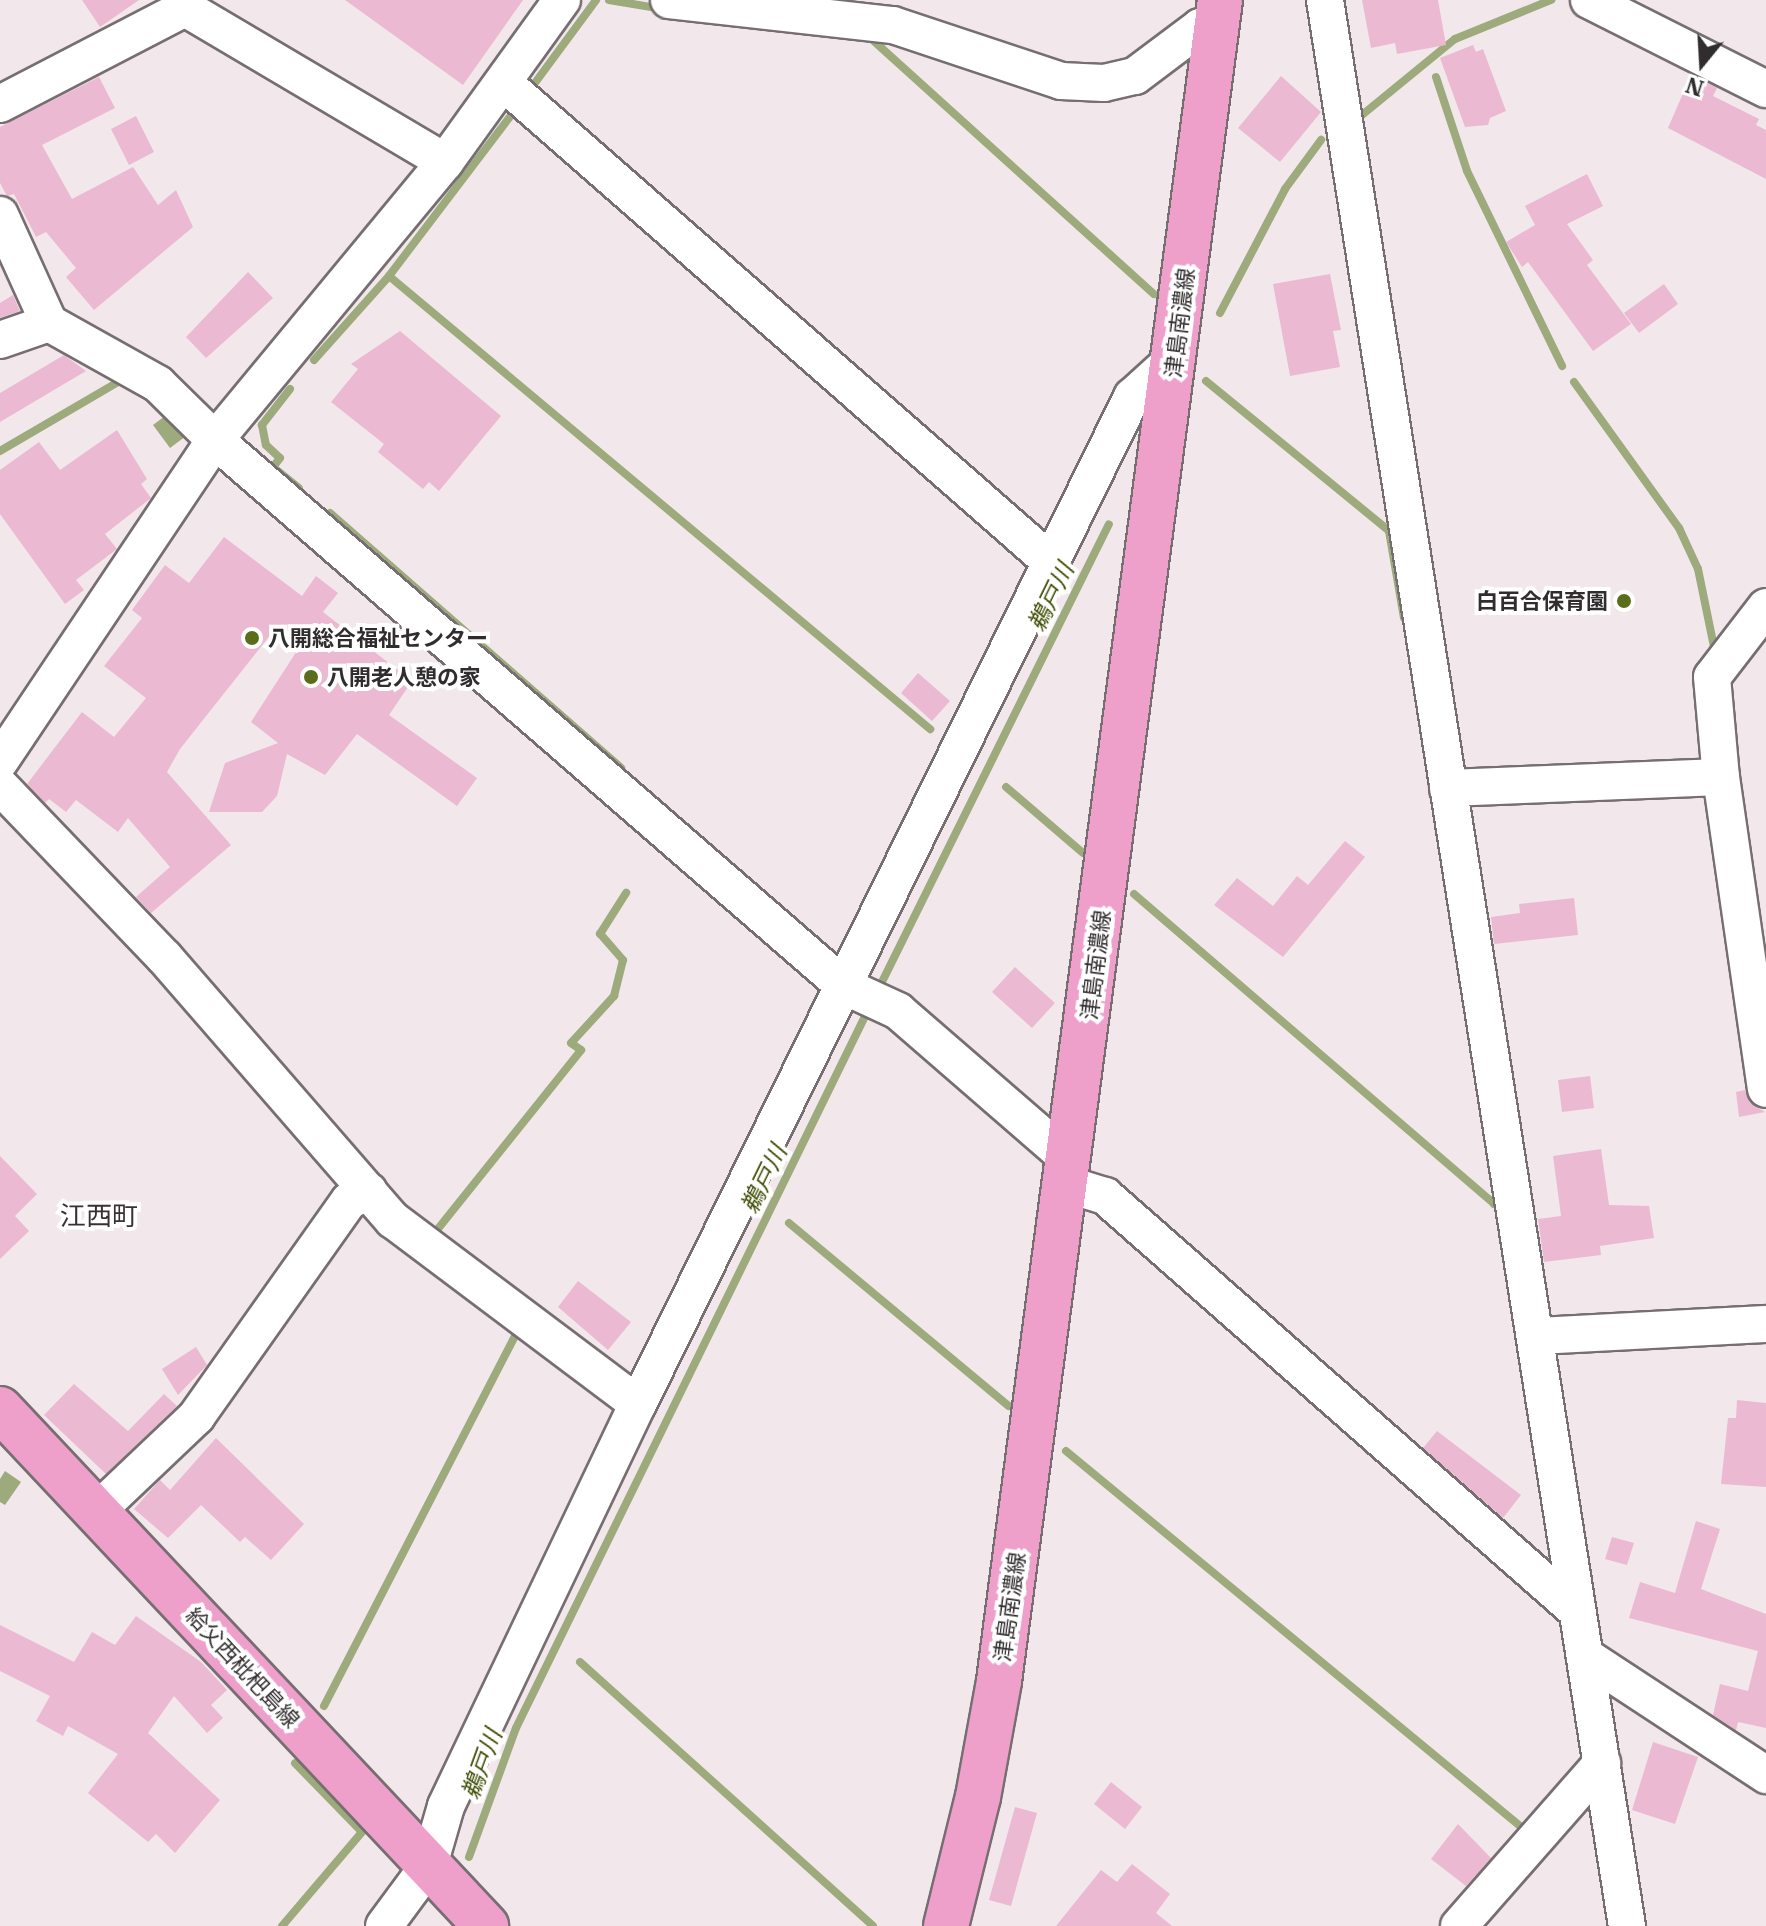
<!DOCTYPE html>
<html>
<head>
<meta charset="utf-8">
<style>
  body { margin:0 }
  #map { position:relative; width:1766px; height:1926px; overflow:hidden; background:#f2e8ec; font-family:"IBM Plex Serif","Noto Sans JP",serif }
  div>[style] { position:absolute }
  .water>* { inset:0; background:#9caa7c }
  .stream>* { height:8px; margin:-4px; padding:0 4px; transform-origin:4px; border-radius:4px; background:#9caa7c }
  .building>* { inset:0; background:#ebb9d1 }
  .roads { filter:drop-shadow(2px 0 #766e71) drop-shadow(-2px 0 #766e71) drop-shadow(0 2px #766e71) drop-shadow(0 -2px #766e71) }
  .minor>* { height:36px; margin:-18px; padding:0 18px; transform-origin:18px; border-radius:18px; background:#fff }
  .major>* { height:44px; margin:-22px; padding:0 22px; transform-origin:22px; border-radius:22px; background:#eea0cb }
  .dots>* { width:22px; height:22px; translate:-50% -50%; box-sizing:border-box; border:4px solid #fff; border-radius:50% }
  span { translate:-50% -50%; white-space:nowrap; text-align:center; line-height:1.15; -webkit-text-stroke:8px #fff; paint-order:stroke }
  .street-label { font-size:22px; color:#312d2f }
  .poi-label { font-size:22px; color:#312d2f; font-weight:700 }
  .right { translate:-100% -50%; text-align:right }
  .left { translate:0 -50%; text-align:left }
  .water-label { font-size:24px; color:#3c4b00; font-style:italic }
  .quarter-label { font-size:26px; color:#383134 }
  .north { position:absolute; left:1662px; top:24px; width:80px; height:80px; -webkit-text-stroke:6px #fff; paint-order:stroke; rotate:198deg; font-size:22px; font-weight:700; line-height:32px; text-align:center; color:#312d2f }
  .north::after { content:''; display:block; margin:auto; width:28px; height:36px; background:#312d2f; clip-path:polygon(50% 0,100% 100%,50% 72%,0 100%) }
</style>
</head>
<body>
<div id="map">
  <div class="water">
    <i style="clip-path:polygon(169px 413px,186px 436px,170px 448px,153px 425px)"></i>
    <i style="clip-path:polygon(5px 1471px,21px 1482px,5px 1505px,0 1502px,0 1479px)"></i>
  </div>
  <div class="stream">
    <i style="left:609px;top:0;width:55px;rotate:9.5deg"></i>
    <i style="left:866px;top:34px;width:388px;rotate:42.1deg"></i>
    <i style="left:1436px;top:77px;width:99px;rotate:71.7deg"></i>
    <i style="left:1467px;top:171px;width:217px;rotate:64deg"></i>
    <i style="left:529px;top:91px;width:113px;rotate:-53.6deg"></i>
    <i style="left:1362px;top:115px;width:120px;rotate:-39.3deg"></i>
    <i style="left:1455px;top:39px;width:104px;rotate:-22.1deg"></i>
    <i style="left:389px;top:276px;width:706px;rotate:39.94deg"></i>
    <i style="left:1220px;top:313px;width:140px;rotate:-62.3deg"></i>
    <i style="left:1285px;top:189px;width:61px;rotate:-53.7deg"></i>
    <i style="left:314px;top:360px;width:113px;rotate:-48.2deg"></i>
    <i style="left:389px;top:276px;width:203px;rotate:-52.8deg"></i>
    <i style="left:1206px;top:381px;width:237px;rotate:39.3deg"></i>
    <i style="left:1389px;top:531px;width:88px;rotate:80.2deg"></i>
    <i style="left:1574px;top:382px;width:180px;rotate:54.3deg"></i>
    <i style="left:1679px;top:528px;width:45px;rotate:65.1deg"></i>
    <i style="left:1698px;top:569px;width:85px;rotate:78.4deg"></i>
    <i style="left:290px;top:389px;width:46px;rotate:127.9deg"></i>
    <i style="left:262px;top:425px;width:20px;rotate:79deg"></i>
    <i style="left:266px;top:445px;width:19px;rotate:43deg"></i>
    <i style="left:280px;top:458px;width:11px;rotate:128deg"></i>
    <i style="left:273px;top:467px;width:33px;rotate:39deg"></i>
    <i style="left:0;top:451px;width:143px;rotate:-30.3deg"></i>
    <i style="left:330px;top:513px;width:387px;rotate:41.2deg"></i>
    <i style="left:1006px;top:787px;width:101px;rotate:40.6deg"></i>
    <i style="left:1134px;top:894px;width:475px;rotate:40.7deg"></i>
    <i style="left:1494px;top:1204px;width:7px"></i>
    <i style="left:877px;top:992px;width:522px;rotate:-63.63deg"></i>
    <i style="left:789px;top:1223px;width:286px;rotate:39.8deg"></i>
    <i style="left:433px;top:1235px;width:237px;rotate:-51.3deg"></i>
    <i style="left:581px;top:1050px;width:12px;rotate:-145deg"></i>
    <i style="left:571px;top:1043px;width:64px;rotate:-47.5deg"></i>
    <i style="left:614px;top:996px;width:37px;rotate:-76deg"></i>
    <i style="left:623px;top:960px;width:35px;rotate:-131deg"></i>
    <i style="left:600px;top:934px;width:49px;rotate:-57.6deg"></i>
    <i style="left:1066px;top:1451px;width:595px;rotate:39.55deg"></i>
    <i style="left:580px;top:1662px;width:394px;rotate:42deg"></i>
    <i style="left:324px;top:1706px;width:425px;rotate:-62.7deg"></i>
    <i style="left:469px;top:1857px;width:137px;rotate:-70deg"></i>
    <i style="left:516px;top:1728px;width:802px;rotate:-63.88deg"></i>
    <i style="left:282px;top:1926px;width:123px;rotate:-49.6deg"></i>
    <i style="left:362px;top:1832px;width:96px;rotate:-134.2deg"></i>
  </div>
  <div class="building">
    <i style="clip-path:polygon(82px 0,139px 0,100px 27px)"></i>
    <i style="clip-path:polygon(345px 0,523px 0,463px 85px)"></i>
    <i style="clip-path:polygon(1362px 0,1438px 0,1446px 45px,1397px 54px,1395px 43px,1371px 48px)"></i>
    <i style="clip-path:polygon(1473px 45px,1476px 52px,1483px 49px,1506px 111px,1490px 118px,1488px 125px,1465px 127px,1440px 58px)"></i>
    <i style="clip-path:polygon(1691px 75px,1717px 88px,1713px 96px,1759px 119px,1756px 125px,1766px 130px,1766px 179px,1668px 128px)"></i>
    <i style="clip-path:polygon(1281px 76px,1321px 112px,1280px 162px,1238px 128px)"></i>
    <i style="clip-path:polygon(99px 77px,115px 108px,42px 145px,72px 199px,133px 167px,158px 205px,176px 190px,193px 227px,94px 310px,66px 277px,76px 268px,46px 232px,36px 237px,14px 194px,7px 196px,0 183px,0 127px)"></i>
    <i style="clip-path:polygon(136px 116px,154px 152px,129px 165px,111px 129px)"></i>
    <i style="clip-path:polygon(1587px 174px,1603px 206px,1567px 224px,1593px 260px,1587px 265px,1631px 324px,1593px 351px,1528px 262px,1522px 267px,1506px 242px,1535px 225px,1525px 206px)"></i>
    <i style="clip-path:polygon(248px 272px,273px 298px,206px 358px,186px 337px)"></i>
    <i style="clip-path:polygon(1330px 274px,1341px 330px,1333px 331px,1340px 367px,1290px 376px,1273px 284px)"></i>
    <i style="clip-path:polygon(1664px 284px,1678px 304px,1639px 333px,1624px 313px)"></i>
    <i style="clip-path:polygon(13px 295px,20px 311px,0 318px,0 303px)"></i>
    <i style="clip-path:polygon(400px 331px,501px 416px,439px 491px,429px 482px,423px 489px,378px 452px,384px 444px,331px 402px,358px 369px,351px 364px)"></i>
    <i style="clip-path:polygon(64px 355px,86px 371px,0 422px,0 393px)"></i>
    <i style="clip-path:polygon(117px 430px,147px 479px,141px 484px,151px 498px,105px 534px,117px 549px,76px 580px,84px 590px,65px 604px,0 514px,0 470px,39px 442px,60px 470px)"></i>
    <i style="clip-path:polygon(224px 537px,302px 596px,316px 576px,338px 593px,323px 612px,412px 681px,389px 715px,477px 778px,457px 806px,357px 734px,325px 775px,287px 754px,277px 796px,262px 812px,209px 812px,225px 763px,278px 743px,251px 722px,300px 646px,275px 629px,180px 749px,167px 772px,231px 845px,151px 913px,136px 897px,170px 867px,128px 818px,118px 832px,76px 800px,66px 812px,49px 799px,45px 803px,27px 784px,82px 712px,114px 737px,146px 698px,104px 666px,142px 618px,132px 610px,165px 565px,189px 583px)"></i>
    <i style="clip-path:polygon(918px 673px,950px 701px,932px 721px,901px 693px)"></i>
    <i style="clip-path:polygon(1345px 841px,1365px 857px,1283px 957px,1214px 905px,1237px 878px,1273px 906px,1297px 876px,1308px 885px)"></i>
    <i style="clip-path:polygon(1574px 898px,1578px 935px,1494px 944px,1491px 917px,1520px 913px,1519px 904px)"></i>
    <i style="clip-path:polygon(1015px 967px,1055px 1003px,1032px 1028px,992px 992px)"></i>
    <i style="clip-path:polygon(1590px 1076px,1594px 1108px,1562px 1112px,1558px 1080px)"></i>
    <i style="clip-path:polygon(1745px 1090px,1750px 1103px,1765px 1112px,1739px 1117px,1736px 1092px)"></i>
    <i style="clip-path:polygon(1601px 1149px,1609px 1205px,1649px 1206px,1654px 1238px,1600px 1246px,1601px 1255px,1544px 1262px,1538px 1219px,1561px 1216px,1553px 1156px)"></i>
    <i style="clip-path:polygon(0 1156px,37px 1194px,15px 1216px,29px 1231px,0 1259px)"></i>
    <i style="clip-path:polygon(578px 1281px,631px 1322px,608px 1350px,558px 1307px)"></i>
    <i style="clip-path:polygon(196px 1347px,207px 1365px,178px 1395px,162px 1369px)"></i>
    <i style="clip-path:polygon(74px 1384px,128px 1431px,164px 1394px,177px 1406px,106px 1474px,44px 1415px)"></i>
    <i style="clip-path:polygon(1737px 1400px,1766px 1403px,1766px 1487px,1721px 1484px,1728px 1418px,1736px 1418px)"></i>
    <i style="clip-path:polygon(1437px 1431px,1521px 1495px,1503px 1518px,1423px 1448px)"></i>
    <i style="clip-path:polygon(216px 1438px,304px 1524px,271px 1560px,245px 1537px,240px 1542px,201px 1505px,168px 1538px,134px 1509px,160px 1480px,170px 1490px)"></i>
    <i style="clip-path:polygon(1696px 1521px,1720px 1529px,1701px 1589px,1766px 1614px,1766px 1728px,1738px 1722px,1736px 1730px,1713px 1715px,1720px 1684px,1748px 1691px,1758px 1651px,1629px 1618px,1640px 1582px,1675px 1593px)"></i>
    <i style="clip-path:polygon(1612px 1537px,1634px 1543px,1627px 1565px,1605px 1559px)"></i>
    <i style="clip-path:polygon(136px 1616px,201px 1662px,227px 1690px,211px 1705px,223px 1718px,207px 1733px,174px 1696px,148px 1733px,220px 1800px,175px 1853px,156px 1834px,148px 1842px,88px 1793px,118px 1754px,68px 1726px,63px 1736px,36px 1721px,50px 1696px,0 1671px,0 1625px,74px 1662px,92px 1632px,115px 1645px)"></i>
    <i style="clip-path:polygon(1653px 1742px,1698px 1757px,1675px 1824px,1632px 1810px)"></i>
    <i style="clip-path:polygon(1111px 1782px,1142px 1807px,1125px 1829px,1094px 1804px)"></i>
    <i style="clip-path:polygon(1015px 1807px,1037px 1813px,1011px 1906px,989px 1900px)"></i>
    <i style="clip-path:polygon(1458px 1824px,1491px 1858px,1466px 1886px,1431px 1859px)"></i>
    <i style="clip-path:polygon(1132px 1864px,1170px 1894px,1156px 1913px,1172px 1926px,1056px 1926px,1101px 1870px,1117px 1882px)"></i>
  </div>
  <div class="roads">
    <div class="minor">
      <i style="left:669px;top:0;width:225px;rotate:6.4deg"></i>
      <i style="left:893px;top:25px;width:177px;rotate:18.4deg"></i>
      <i style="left:1061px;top:81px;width:43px;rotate:2.7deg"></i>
      <i style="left:1104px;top:83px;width:32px;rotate:-13deg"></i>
      <i style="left:1135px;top:76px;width:81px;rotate:-37deg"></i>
      <i style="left:1200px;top:27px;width:17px;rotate:-10deg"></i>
      <i style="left:1325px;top:0;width:1950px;rotate:81.09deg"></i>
      <i style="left:1589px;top:0;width:198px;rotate:26.7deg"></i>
      <i style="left:504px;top:83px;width:727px;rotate:41.21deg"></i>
      <i style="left:0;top:104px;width:208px;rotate:-27.4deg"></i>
      <i style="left:185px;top:8px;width:302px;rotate:30.6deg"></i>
      <i style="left:0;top:215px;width:119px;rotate:65.6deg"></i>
      <i style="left:49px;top:323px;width:125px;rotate:29.2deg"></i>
      <i style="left:158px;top:384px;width:80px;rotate:44.5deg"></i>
      <i style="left:215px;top:440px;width:833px;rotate:40.96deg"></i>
      <i style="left:844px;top:986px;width:60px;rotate:24.8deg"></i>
      <i style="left:898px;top:1011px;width:228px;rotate:40.9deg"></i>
      <i style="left:0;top:340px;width:52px;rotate:-19.1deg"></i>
      <i style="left:1766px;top:607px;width:88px;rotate:127.6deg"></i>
      <i style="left:1712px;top:677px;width:100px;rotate:84.9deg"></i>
      <i style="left:1721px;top:777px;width:315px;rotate:81.8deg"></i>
      <i style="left:0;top:761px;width:386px;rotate:-56.2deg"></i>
      <i style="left:215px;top:440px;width:361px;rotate:-50.4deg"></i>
      <i style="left:445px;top:162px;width:200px;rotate:-54.2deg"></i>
      <i style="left:0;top:786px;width:238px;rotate:46.2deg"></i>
      <i style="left:165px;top:958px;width:347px;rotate:49deg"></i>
      <i style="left:393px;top:1220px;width:306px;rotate:36.9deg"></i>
      <i style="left:1448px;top:788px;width:273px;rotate:-2.3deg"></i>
      <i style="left:1066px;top:1184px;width:41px;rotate:17.1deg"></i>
      <i style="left:1105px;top:1196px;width:628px;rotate:41.32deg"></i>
      <i style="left:1537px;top:1336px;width:229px;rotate:-3deg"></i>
      <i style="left:97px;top:1511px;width:137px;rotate:-43.5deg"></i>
      <i style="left:196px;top:1417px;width:265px;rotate:-54.7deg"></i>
      <i style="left:349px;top:1201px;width:22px;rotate:-27deg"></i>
      <i style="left:1585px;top:1656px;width:217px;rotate:33.3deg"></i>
      <i style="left:384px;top:1926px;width:76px;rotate:-53.6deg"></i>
      <i style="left:429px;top:1865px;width:61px;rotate:-73.9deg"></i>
      <i style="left:446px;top:1806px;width:445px;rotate:-64.5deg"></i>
      <i style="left:638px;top:1404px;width:1122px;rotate:-63.87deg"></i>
      <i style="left:1132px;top:397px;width:58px;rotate:-42.2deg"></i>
      <i style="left:1459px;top:1926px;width:217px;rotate:-48.7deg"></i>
    </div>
    <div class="major">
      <i style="left:0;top:1409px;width:710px;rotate:46.77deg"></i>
      <i style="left:946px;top:1926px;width:133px;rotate:-76.1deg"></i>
      <i style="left:978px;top:1797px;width:118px;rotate:-79.7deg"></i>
      <i style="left:999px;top:1681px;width:1695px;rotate:-82.51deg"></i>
    </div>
  </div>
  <div class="dots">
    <i style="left:1624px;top:601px;background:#5a6d1b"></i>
    <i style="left:252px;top:638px;background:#5a6d1b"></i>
    <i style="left:311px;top:677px;background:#5a6d1b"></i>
  </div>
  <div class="street-label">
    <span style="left:1179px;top:323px;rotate:-83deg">津島南濃線</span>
    <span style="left:1095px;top:965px;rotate:-83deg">津島南濃線</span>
    <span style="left:1009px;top:1607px;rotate:-82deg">津島南濃線</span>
    <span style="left:243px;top:1667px;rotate:47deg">給父西枇杷島線</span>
  </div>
  <div class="poi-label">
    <span class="right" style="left:1608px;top:601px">白百合保育園</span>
    <span class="left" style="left:268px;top:638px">八開総合福祉センター</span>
    <span class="left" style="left:327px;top:677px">八開老人憩の家</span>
  </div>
  <div class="water-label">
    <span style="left:1051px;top:597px;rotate:-64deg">鵜戸川</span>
    <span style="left:764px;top:1179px;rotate:-64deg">鵜戸川</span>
    <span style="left:482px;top:1764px;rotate:-70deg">鵜戸川</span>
  </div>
  <div class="quarter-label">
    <span style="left:99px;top:1216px">江西町</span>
  </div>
  <div class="north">N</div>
</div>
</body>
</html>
